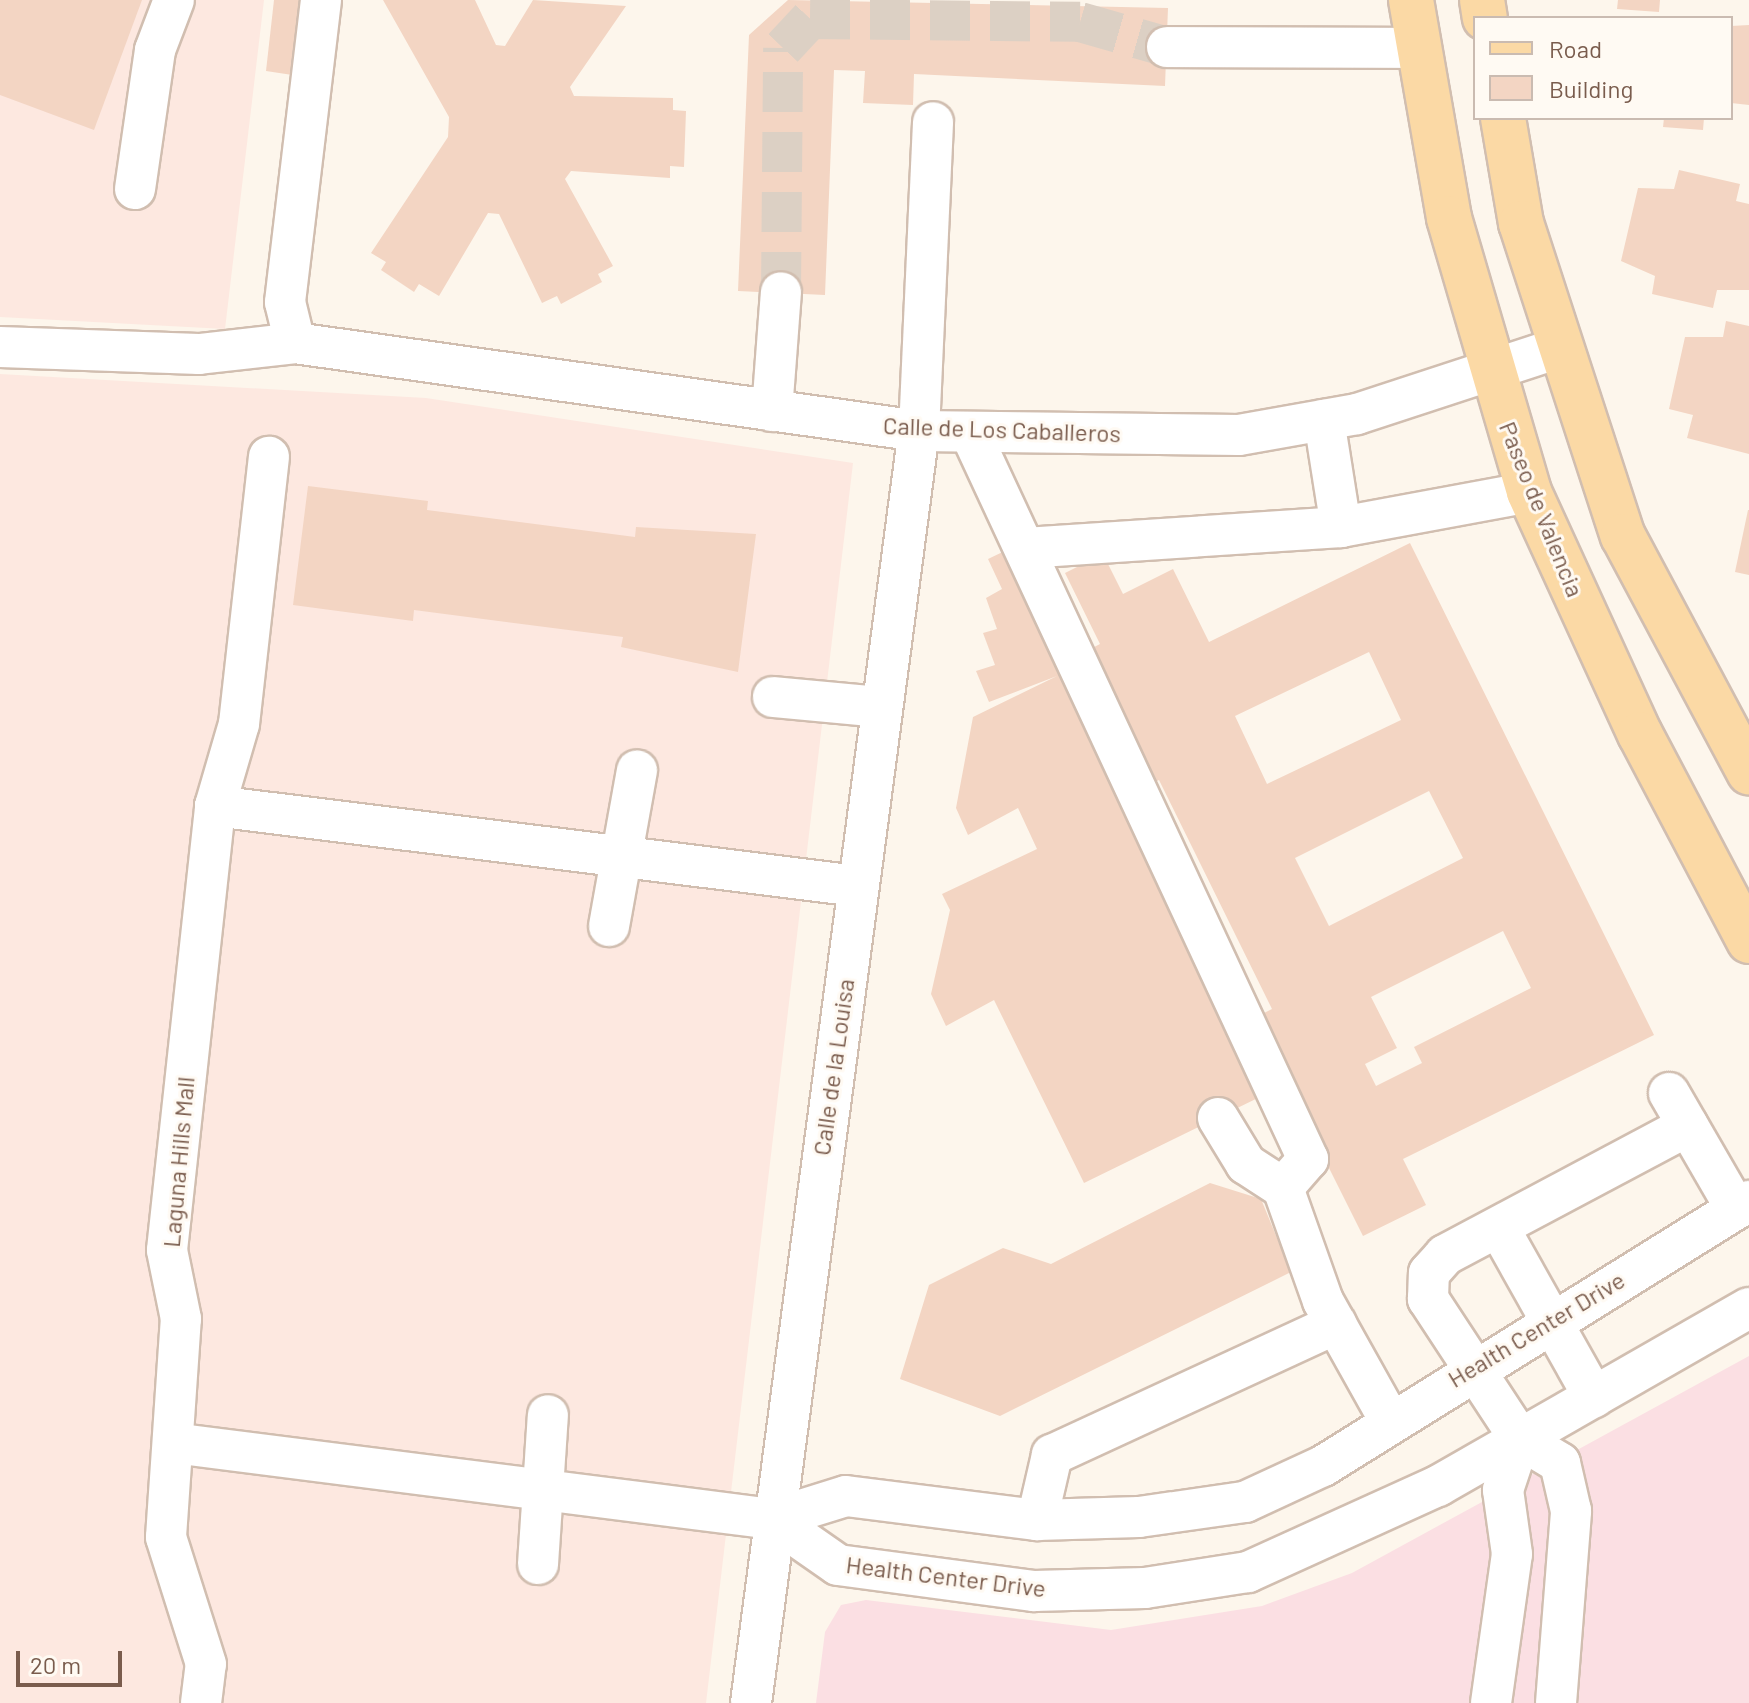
<!DOCTYPE html>
<html>
<head>
<meta charset="utf-8">
<style>
  body { margin:0 }
  #map { position:relative; width:1749px; height:1703px; overflow:hidden; background:#fdf6ec; font-family:Barlow,sans-serif }
  div>[style] { position:absolute }
  .commercial>* { inset:0; background:#fde8e0 }
  .medical>* { inset:0; background:#fbdfe3 }
  .building>* { inset:0; background:#f3d5c3 }
  .minor-tunnel>* { height:40px; margin-top:-20px; transform-origin:0; background:repeating-linear-gradient(90deg,#dcd0c4 0 40px,transparent 0 60px) }
  .roads { filter:drop-shadow(2px 0 #d1beb0) drop-shadow(-2px 0 #d1beb0) drop-shadow(0 2px #d1beb0) drop-shadow(0 -2px #d1beb0) }
  .minor>* { height:40px; margin:-20px; padding:0 20px; transform-origin:20px; border-radius:20px; background:#fff }
  .major>* { height:44px; margin:-22px; padding:0 22px; transform-origin:22px; border-radius:22px; background:#fbd9a5 }
  span { translate:-50% -50%; white-space:nowrap; text-align:center; line-height:1.15; -webkit-text-stroke:6px #fffaf3; paint-order:stroke }
  .street-label { font-size:24px; color:#7a5c4d }
  .legend { position:absolute; left:1473px; top:16px; width:260px; height:104px; box-sizing:border-box; background:#fffaf3; border:2px solid #cabbb1; margin:0; padding:10px 14px; list-style:none; font-size:24px; color:#7a5c4d }
  .legend li { display:flex; align-items:center; gap:16px; height:40px }
  .legend b { width:40px; border:2px solid #cabbb1 }
  .scale { position:absolute; left:16px; top:1651px; width:106px; height:36px; box-sizing:border-box; border:4px solid #7a5c4d; border-top:0; padding-left:10px; font-size:24px; line-height:28px; white-space:nowrap; color:#7a5c4d; -webkit-text-stroke:6px #fffaf3; paint-order:stroke }
</style>
</head>
<body>
<div id="map">
  <div class="commercial">
    <i style="clip-path:polygon(0 0,264px 0,225px 329px,0 317px)"></i>
    <i style="clip-path:polygon(0 374px,426px 398px,853px 463px,706px 1703px,0 1703px)"></i>
  </div>
  <div class="medical">
    <i style="clip-path:polygon(1749px 1356px,1749px 1703px,816px 1703px,825px 1632px,841px 1605px,866px 1600px,1111px 1630px,1262px 1606px,1352px 1573px)"></i>
  </div>
  <div class="building">
    <i style="clip-path:polygon(0 0,142px 0,94px 130px,0 95px)"></i>
    <i style="clip-path:polygon(274px 0,308px 0,299px 76px,266px 71px)"></i>
    <i style="clip-path:polygon(383px 0,475px 0,496px 45px,505px 46px,533px 0,626px 6px,570px 87px,574px 96px,673px 98px,673px 110px,686px 111px,684px 167px,670px 166px,670px 178px,571px 171px,565px 179px,613px 266px,598px 274px,602px 282px,561px 304px,557px 296px,542px 303px,499px 214px,488px 213px,439px 296px,419px 284px,414px 292px,381px 270px,386px 262px,371px 253px,448px 137px,449px 117px)"></i>
    <i style="clip-path:polygon(788px 0,1168px 8px,1165px 86px,914px 74px,913px 105px,863px 103px,865px 71px,834px 70px,825px 295px,738px 291px,749px 35px)"></i>
    <i style="clip-path:polygon(1618px 0,1660px 0,1659px 12px,1617px 9px)"></i>
    <i style="clip-path:polygon(1749px 25px,1749px 105px,1731px 103px,1731px 26px)"></i>
    <i style="clip-path:polygon(1664px 118px,1704px 118px,1703px 130px,1663px 127px)"></i>
    <i style="clip-path:polygon(1679px 170px,1740px 184px,1736px 201px,1749px 204px,1749px 290px,1717px 290px,1713px 308px,1652px 294px,1655px 276px,1621px 261px,1638px 188px,1674px 189px)"></i>
    <i style="clip-path:polygon(1726px 321px,1749px 326px,1749px 454px,1687px 438px,1693px 415px,1669px 409px,1685px 337px,1723px 337px)"></i>
    <i style="clip-path:polygon(308px 486px,428px 501px,427px 510px,635px 537px,636px 527px,756px 534px,738px 672px,621px 647px,623px 637px,414px 610px,413px 621px,293px 605px)"></i>
    <i style="clip-path:polygon(1748px 510px,1749px 510px,1749px 575px,1735px 572px)"></i>
    <i style="clip-path:polygon(evenodd,1410px 543px,1654px 1035px,1403px 1159px,1426px 1205px,1363px 1236px,1254px 1018px,1272px 1009px,1159px 780px,1143px 788px,1077px 656px,1100px 644px,1065px 573px,1103px 554px,1123px 594px,1173px 569px,1209px 642px,1410px 543px,1369px 652px,1401px 720px,1267px 784px,1235px 716px,1369px 652px,1410px 543px,1429px 791px,1463px 858px,1329px 926px,1295px 858px,1429px 791px,1410px 543px,1503px 931px,1531px 988px,1414px 1047px,1422px 1063px,1376px 1086px,1365px 1064px,1397px 1048px,1371px 997px,1503px 931px)"></i>
    <i style="clip-path:polygon(1011px 548px,1268px 1093px,1084px 1183px,994px 1000px,946px 1026px,931px 994px,950px 910px,942px 894px,1037px 849px,1018px 808px,968px 835px,956px 808px,973px 717px,1057px 676px,989px 702px,976px 671px,995px 665px,983px 633px,997px 629px,986px 598px,1002px 589px,988px 559px)"></i>
    <i style="clip-path:polygon(1210px 1183px,1261px 1199px,1291px 1272px,1000px 1416px,900px 1379px,929px 1285px,1003px 1248px,1051px 1264px)"></i>
  </div>
  <div class="minor-tunnel">
    <i style="left:781px;top:292px;width:244px;rotate:-89.5deg"></i>
    <i style="left:783px;top:48px;width:40px;rotate:-47deg"></i>
    <i style="left:810px;top:19px;width:270px;rotate:0.6deg"></i>
    <i style="left:1080px;top:22px;width:91px;rotate:16deg"></i>
  </div>
  <div class="roads">
    <div class="minor">
      <i style="left:1167px;top:47px;width:252px;rotate:0.2deg"></i>
      <i style="left:135px;top:189px;width:140px;rotate:-81.8deg"></i>
      <i style="left:155px;top:50px;width:53px;rotate:-69.2deg"></i>
      <i style="left:295px;top:343px;width:42px;rotate:-103.7deg"></i>
      <i style="left:285px;top:302px;width:304px;rotate:-83.2deg"></i>
      <i style="left:0;top:347px;width:199px;rotate:2deg"></i>
      <i style="left:199px;top:354px;width:97px;rotate:-6.5deg"></i>
      <i style="left:295px;top:343px;width:630px;rotate:8.03deg"></i>
      <i style="left:919px;top:431px;width:320px;rotate:0.7deg"></i>
      <i style="left:1239px;top:435px;width:120px;rotate:-10.1deg"></i>
      <i style="left:1357px;top:414px;width:213px;rotate:-18.1deg"></i>
      <i style="left:772px;top:411px;width:119px;rotate:-85.7deg"></i>
      <i style="left:1324px;top:420px;width:108px;rotate:81deg"></i>
      <i style="left:970px;top:432px;width:802px;rotate:65.07deg"></i>
      <i style="left:1308px;top:1159px;width:38px;rotate:131deg"></i>
      <i style="left:1025px;top:548px;width:317px;rotate:-3.8deg"></i>
      <i style="left:1341px;top:527px;width:191px;rotate:-10.5deg"></i>
      <i style="left:773px;top:697px;width:108px;rotate:5.3deg"></i>
      <i style="left:215px;top:806px;width:647px;rotate:7.1deg"></i>
      <i style="left:609px;top:926px;width:158px;rotate:-79.8deg"></i>
      <i style="left:1669px;top:1093px;width:134px;rotate:60deg"></i>
      <i style="left:1218px;top:1118px;width:54px;rotate:58.7deg"></i>
      <i style="left:1246px;top:1164px;width:44px;rotate:33deg"></i>
      <i style="left:1283px;top:1188px;width:120px;rotate:70.5deg"></i>
      <i style="left:1323px;top:1301px;width:137px;rotate:60.8deg"></i>
      <i style="left:1499px;top:1228px;width:194px;rotate:60.7deg"></i>
      <i style="left:173px;top:1443px;width:604px;rotate:7.23deg"></i>
      <i style="left:772px;top:1519px;width:77px;rotate:-17.3deg"></i>
      <i style="left:846px;top:1496px;width:193px;rotate:7.2deg"></i>
      <i style="left:1037px;top:1520px;width:102px;rotate:-1.7deg"></i>
      <i style="left:1139px;top:1517px;width:107px;rotate:-8.1deg"></i>
      <i style="left:1245px;top:1502px;width:86px;rotate:-24.8deg"></i>
      <i style="left:1323px;top:1466px;width:502px;rotate:-31.88deg"></i>
      <i style="left:772px;top:1519px;width:80px;rotate:34.9deg"></i>
      <i style="left:838px;top:1565px;width:198px;rotate:7.6deg"></i>
      <i style="left:1034px;top:1591px;width:111px;rotate:-1.5deg"></i>
      <i style="left:1145px;top:1588px;width:104px;rotate:-8.8deg"></i>
      <i style="left:1248px;top:1572px;width:209px;rotate:-24.4deg"></i>
      <i style="left:1438px;top:1486px;width:358px;rotate:-29.8deg"></i>
      <i style="left:1037px;top:1520px;width:67px;rotate:-77deg"></i>
      <i style="left:1052px;top:1455px;width:313px;rotate:-24.8deg"></i>
      <i style="left:538px;top:1564px;width:149px;rotate:-86.2deg"></i>
      <i style="left:201px;top:1703px;width:39px;rotate:-83deg"></i>
      <i style="left:206px;top:1664px;width:133px;rotate:-107.5deg"></i>
      <i style="left:166px;top:1537px;width:219px;rotate:-86.1deg"></i>
      <i style="left:181px;top:1319px;width:70px;rotate:-101.5deg"></i>
      <i style="left:167px;top:1250px;width:447px;rotate:-83.8deg"></i>
      <i style="left:215px;top:806px;width:85px;rotate:-73.7deg"></i>
      <i style="left:239px;top:724px;width:269px;rotate:-83.6deg"></i>
      <i style="left:751px;top:1703px;width:1283px;rotate:-82.48deg"></i>
      <i style="left:919px;top:431px;width:309px;rotate:-87.4deg"></i>
      <i style="left:1491px;top:1703px;width:150px;rotate:-82deg"></i>
      <i style="left:1512px;top:1554px;width:65px;rotate:-98deg"></i>
      <i style="left:1503px;top:1490px;width:54px;rotate:-71.6deg"></i>
      <i style="left:1556px;top:1703px;width:193px;rotate:-85.5deg"></i>
      <i style="left:1571px;top:1511px;width:49px;rotate:-102.9deg"></i>
      <i style="left:1560px;top:1463px;width:47px;rotate:-149deg"></i>
      <i style="left:1520px;top:1439px;width:168px;rotate:-123.3deg"></i>
      <i style="left:1428px;top:1299px;width:26px;rotate:-88deg"></i>
      <i style="left:1429px;top:1273px;width:24px;rotate:-48deg"></i>
      <i style="left:1445px;top:1255px;width:275px;rotate:-28deg"></i>
    </div>
    <div class="major">
      <i style="left:1411px;top:0;width:221px;rotate:80.1deg"></i>
      <i style="left:1449px;top:218px;width:285px;rotate:73.7deg"></i>
      <i style="left:1529px;top:492px;width:266px;rotate:65.4deg"></i>
      <i style="left:1640px;top:734px;width:234px;rotate:62.2deg"></i>
      <i style="left:1482px;top:0;width:18px;rotate:81deg"></i>
      <i style="left:1503px;top:118px;width:107px;rotate:80.3deg"></i>
      <i style="left:1521px;top:223px;width:329px;rotate:72deg"></i>
      <i style="left:1623px;top:536px;width:268px;rotate:61.9deg"></i>
    </div>
  </div>
  <div class="street-label">
    <span style="left:1002px;top:429px;rotate:2deg">Calle de Los Caballeros</span>
    <span style="left:1542px;top:509px;rotate:68deg">Paseo de Valencia</span>
    <span style="left:833px;top:1067px;rotate:-82deg">Calle de la Louisa</span>
    <span style="left:178px;top:1162px;rotate:-85deg">Laguna Hills Mall</span>
    <span style="left:1536px;top:1329px;rotate:-31deg">Health Center Drive</span>
    <span style="left:946px;top:1576px;rotate:7deg">Health Center Drive</span>
  </div>
  <ul class="legend">
  <li><b style="height:10px;background:#fbd9a5"></b>Road</li>
  <li><b style="height:22px;background:#f3d5c3"></b>Building</li>
  </ul>
  <div class="scale">20 m</div>
</div>
</body>
</html>
